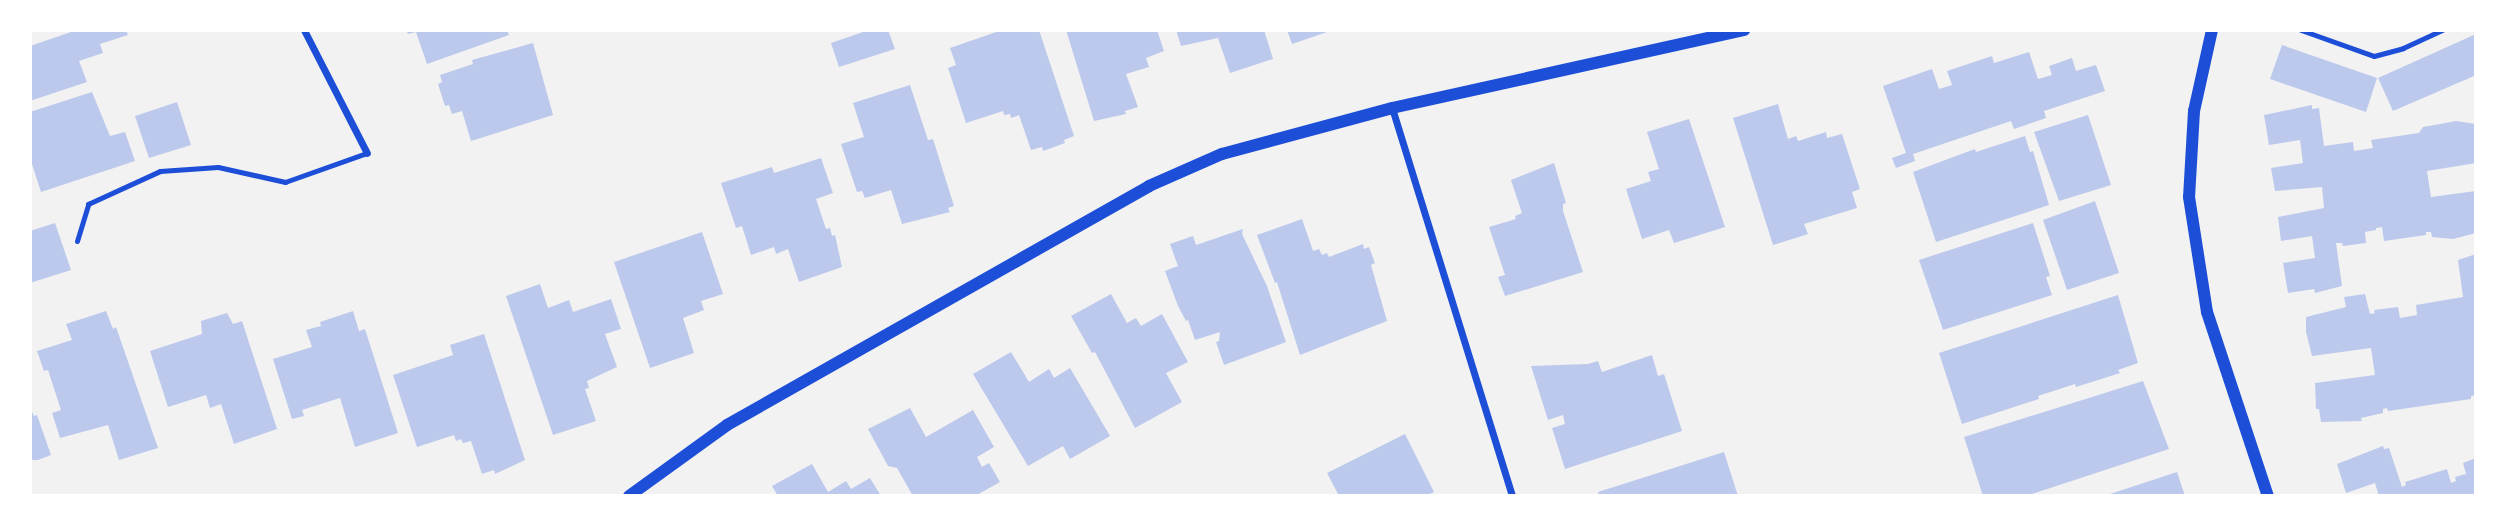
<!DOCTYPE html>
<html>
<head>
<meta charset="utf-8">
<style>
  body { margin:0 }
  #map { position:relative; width:2506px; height:526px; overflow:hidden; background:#f2f2f2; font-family:Karla,sans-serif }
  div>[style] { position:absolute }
  .building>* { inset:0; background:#bdc9ec }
  .service>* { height:5px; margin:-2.5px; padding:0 2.5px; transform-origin:2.5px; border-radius:2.5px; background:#1d4ed8 }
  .minor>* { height:7px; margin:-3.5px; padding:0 3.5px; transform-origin:3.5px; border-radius:3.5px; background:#1d4ed8 }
  .tertiary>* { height:12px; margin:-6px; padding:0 6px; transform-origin:6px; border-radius:6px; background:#1d4ed8 }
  span { translate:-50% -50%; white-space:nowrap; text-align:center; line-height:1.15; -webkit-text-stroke:6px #fff; paint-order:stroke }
  .frame { position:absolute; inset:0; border:32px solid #fff; pointer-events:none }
</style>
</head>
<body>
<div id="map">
  <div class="building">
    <i style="clip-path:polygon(77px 30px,126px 30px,128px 35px,100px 44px,103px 53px,79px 61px,87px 82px,30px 101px,30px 46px)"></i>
    <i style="clip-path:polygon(406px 30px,507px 30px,509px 35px,427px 64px,416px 32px,408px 34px)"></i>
    <i style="clip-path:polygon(869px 30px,888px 30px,895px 49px,839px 67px,831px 43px)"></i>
    <i style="clip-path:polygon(1002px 30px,1039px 30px,1074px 136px,1064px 140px,1065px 143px,1043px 151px,1042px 147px,1031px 150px,1019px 115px,1011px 118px,1010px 114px,1004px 115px,1003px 111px,966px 123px,948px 68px,956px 65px,950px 48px)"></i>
    <i style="clip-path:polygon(1066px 30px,1157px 30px,1164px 51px,1146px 58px,1149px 67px,1126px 74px,1138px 107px,1125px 111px,1126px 114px,1094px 121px)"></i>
    <i style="clip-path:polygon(1176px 30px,1264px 30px,1273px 59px,1230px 73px,1218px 38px,1181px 46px)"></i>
    <i style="clip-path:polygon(1287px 30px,1333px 30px,1292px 44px)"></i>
    <i style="clip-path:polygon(2476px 34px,2476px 80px,2474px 76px,2393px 111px,2378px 78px)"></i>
    <i style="clip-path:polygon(533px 43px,553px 115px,471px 141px,462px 111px,452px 114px,449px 105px,445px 106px,438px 84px,442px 82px,440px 75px,473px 64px,472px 60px)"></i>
    <i style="clip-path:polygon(2282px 45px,2377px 78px,2366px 112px,2270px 79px)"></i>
    <i style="clip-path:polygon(2029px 52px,2038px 79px,2052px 75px,2049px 66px,2072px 58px,2076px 71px,2096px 65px,2105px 91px,2044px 111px,2046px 118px,2014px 129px,2011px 121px,1913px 154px,1915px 161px,1896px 168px,1892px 158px,1906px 153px,1883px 86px,1932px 69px,1939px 89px,1952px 85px,1947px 71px,1992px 56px,1994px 63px)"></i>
    <i style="clip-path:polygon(910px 85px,928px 140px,933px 139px,954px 206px,948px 208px,950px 212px,902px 224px,891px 190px,865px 198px,862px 191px,857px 192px,841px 144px,864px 137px,853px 103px)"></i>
    <i style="clip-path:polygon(92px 92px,110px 136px,125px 132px,135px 161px,41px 192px,30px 158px,30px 112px)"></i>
    <i style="clip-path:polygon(177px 102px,191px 145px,149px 158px,135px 116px)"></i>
    <i style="clip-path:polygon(1778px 104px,1788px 139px,1796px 136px,1798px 141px,1826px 132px,1827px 138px,1842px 134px,1860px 189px,1852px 192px,1857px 208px,1804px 224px,1808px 234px,1773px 245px,1733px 118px)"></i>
    <i style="clip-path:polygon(2312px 105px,2312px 109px,2319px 108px,2324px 146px,2353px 142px,2354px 151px,2373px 148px,2371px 140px,2419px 133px,2423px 127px,2440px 124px,2456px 121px,2476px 124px,2476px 163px,2427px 171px,2431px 197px,2476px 191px,2476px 233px,2453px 239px,2432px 237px,2431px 232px,2426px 232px,2426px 235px,2384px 241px,2382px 227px,2376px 228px,2376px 230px,2365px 232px,2366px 243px,2343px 246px,2342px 243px,2336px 243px,2342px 286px,2315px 293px,2314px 289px,2288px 293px,2283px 263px,2315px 258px,2312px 236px,2281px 241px,2278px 217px,2324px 208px,2322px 187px,2275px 191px,2271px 168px,2303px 163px,2300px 140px,2269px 145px,2264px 115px)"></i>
    <i style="clip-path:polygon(2088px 115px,2111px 185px,2059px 201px,2034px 132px)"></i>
    <i style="clip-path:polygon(1689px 119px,1725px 227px,1674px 243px,1669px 230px,1642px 239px,1626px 189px,1651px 181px,1648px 172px,1659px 169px,1647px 132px)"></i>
    <i style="clip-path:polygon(2025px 136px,2030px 152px,2033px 151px,2049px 205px,1936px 242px,1913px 172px,1975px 149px,1976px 152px)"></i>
    <i style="clip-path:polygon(821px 158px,833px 193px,816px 199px,826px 229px,830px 228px,832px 236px,835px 235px,842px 267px,799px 282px,788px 249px,776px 254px,774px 247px,751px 255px,742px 226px,736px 228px,721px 183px,772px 167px,774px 173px)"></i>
    <i style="clip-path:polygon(1554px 163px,1566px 203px,1563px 204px,1563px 211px,1583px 272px,1505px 296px,1498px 277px,1505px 275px,1489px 227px,1516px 219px,1515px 216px,1522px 213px,1511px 180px)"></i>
    <i style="clip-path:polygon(2095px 201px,2119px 273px,2067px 290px,2043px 220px)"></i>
    <i style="clip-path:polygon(1302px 219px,1313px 251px,1319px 249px,1322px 255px,1327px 253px,1329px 257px,1363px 244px,1364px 249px,1369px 247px,1375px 263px,1371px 265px,1387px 321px,1300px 355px,1277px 282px,1275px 283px,1257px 235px)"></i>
    <i style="clip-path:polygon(55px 223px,71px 270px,30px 283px,30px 231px)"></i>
    <i style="clip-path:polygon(2033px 223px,2050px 276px,2046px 277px,2052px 295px,1943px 330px,1919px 260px)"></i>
    <i style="clip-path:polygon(1243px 229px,1242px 234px,1267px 286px,1286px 342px,1224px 365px,1216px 342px,1219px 341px,1220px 332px,1195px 340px,1188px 320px,1186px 321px,1178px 306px,1165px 271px,1178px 266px,1170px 244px,1193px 236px,1196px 245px)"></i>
    <i style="clip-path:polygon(702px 232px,723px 294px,701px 301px,704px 310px,683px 318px,694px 353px,650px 368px,614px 262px)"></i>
    <i style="clip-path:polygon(2476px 254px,2476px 395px,2471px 396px,2471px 399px,2388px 411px,2387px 408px,2383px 409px,2383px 413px,2361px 418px,2362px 421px,2321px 422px,2319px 409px,2316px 409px,2315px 383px,2375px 375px,2371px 348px,2312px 356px,2306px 332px,2306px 317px,2346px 307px,2344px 297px,2365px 294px,2370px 314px,2375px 313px,2374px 310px,2398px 307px,2400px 318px,2417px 315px,2416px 305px,2463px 297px,2458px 260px)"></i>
    <i style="clip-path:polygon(540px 284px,548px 308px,569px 300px,573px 312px,611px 299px,621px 329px,605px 334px,617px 367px,587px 381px,589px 388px,585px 389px,596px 421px,553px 435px,506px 296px)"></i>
    <i style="clip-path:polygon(1111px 294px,1127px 323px,1136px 318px,1141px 326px,1162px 314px,1188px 362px,1166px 373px,1182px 402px,1135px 428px,1095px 352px,1092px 353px,1071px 316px)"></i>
    <i style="clip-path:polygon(2118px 295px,2138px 363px,2118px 370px,2120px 373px,2076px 387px,2075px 384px,2038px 396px,2039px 399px,1962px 424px,1939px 353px)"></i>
    <i style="clip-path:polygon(106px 311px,113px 329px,116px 327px,158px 448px,119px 460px,108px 425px,60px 438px,52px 413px,61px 410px,48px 370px,44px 371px,37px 351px,72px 340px,66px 324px)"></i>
    <i style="clip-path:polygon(353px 311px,359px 331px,365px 329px,398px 433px,355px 447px,340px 398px,302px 410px,304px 416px,292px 419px,273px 359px,312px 347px,306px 330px,321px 326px,320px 322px)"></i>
    <i style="clip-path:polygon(227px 313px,233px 324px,242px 321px,277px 429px,234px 444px,221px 404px,210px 408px,206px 395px,168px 407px,150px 351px,202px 334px,201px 321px)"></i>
    <i style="clip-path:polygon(484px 334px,525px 460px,495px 474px,494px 470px,482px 474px,471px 441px,463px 443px,461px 439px,456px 441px,454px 435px,417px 447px,393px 375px,453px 355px,450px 345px)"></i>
    <i style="clip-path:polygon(1011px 352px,1029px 382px,1049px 369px,1054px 378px,1070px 368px,1110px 436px,1070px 459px,1063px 446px,1028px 466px,973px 374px)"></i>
    <i style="clip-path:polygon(1652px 355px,1658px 376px,1664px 374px,1682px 431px,1565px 469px,1552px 428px,1565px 424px,1563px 415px,1548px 420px,1531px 366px,1588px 364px,1598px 361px,1602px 372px)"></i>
    <i style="clip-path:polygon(2143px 381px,2169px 449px,2026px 496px,1983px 496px,1964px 437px)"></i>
    <i style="clip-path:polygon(910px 408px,926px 437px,973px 410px,994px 447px,977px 457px,982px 467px,989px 463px,1000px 482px,975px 496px,913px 496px,897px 468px,888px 466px,868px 429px)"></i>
    <i style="clip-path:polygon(32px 412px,34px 416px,37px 415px,51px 455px,38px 460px,30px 460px,30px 413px)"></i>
    <i style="clip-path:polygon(1405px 434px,1434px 492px,1425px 496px,1339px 496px,1327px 473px)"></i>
    <i style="clip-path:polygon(2383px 446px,2384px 449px,2389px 448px,2402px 487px,2406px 485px,2405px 482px,2447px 469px,2451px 483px,2456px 481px,2455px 477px,2466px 474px,2463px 463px,2476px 458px,2476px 496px,2379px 496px,2375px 483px,2346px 493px,2337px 464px)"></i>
    <i style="clip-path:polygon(1724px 452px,1738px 496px,1599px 496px,1598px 492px)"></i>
    <i style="clip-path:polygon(812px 464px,828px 492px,846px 481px,851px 489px,870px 478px,881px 496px,778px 496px,772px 486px)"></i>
    <i style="clip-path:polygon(2177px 472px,2185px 496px,2104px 496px)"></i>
  </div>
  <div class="service">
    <i style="left:2301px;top:30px;width:77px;rotate:19.6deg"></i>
    <i style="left:2374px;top:56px;width:30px;rotate:-15deg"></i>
    <i style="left:2403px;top:48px;width:43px;rotate:-24.8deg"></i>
    <i style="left:77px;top:241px;width:39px;rotate:-73deg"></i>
    <i style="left:88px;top:204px;width:79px;rotate:-24.6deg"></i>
    <i style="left:160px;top:171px;width:58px;rotate:-3.9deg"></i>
    <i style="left:218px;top:167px;width:69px;rotate:12.6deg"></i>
    <i style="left:285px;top:182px;width:87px;rotate:-19.5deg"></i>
  </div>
  <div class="minor">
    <i style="left:304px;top:30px;width:138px;rotate:62.9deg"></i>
    <i style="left:1392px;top:108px;width:406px;rotate:72.8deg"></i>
  </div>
  <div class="tertiary">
    <i style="left:2212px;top:30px;width:83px;rotate:102.5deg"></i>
    <i style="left:2194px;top:111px;width:86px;rotate:93.3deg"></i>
    <i style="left:2189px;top:197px;width:116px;rotate:81.1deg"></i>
    <i style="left:2207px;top:312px;width:194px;rotate:71.7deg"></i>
    <i style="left:629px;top:496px;width:121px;rotate:-35.9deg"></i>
    <i style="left:727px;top:425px;width:485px;rotate:-29.5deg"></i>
    <i style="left:1149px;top:186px;width:80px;rotate:-23.7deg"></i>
    <i style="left:1222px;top:154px;width:176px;rotate:-15.1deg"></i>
    <i style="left:1392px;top:108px;width:361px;rotate:-12.5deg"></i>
  </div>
  <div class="frame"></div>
</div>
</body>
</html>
